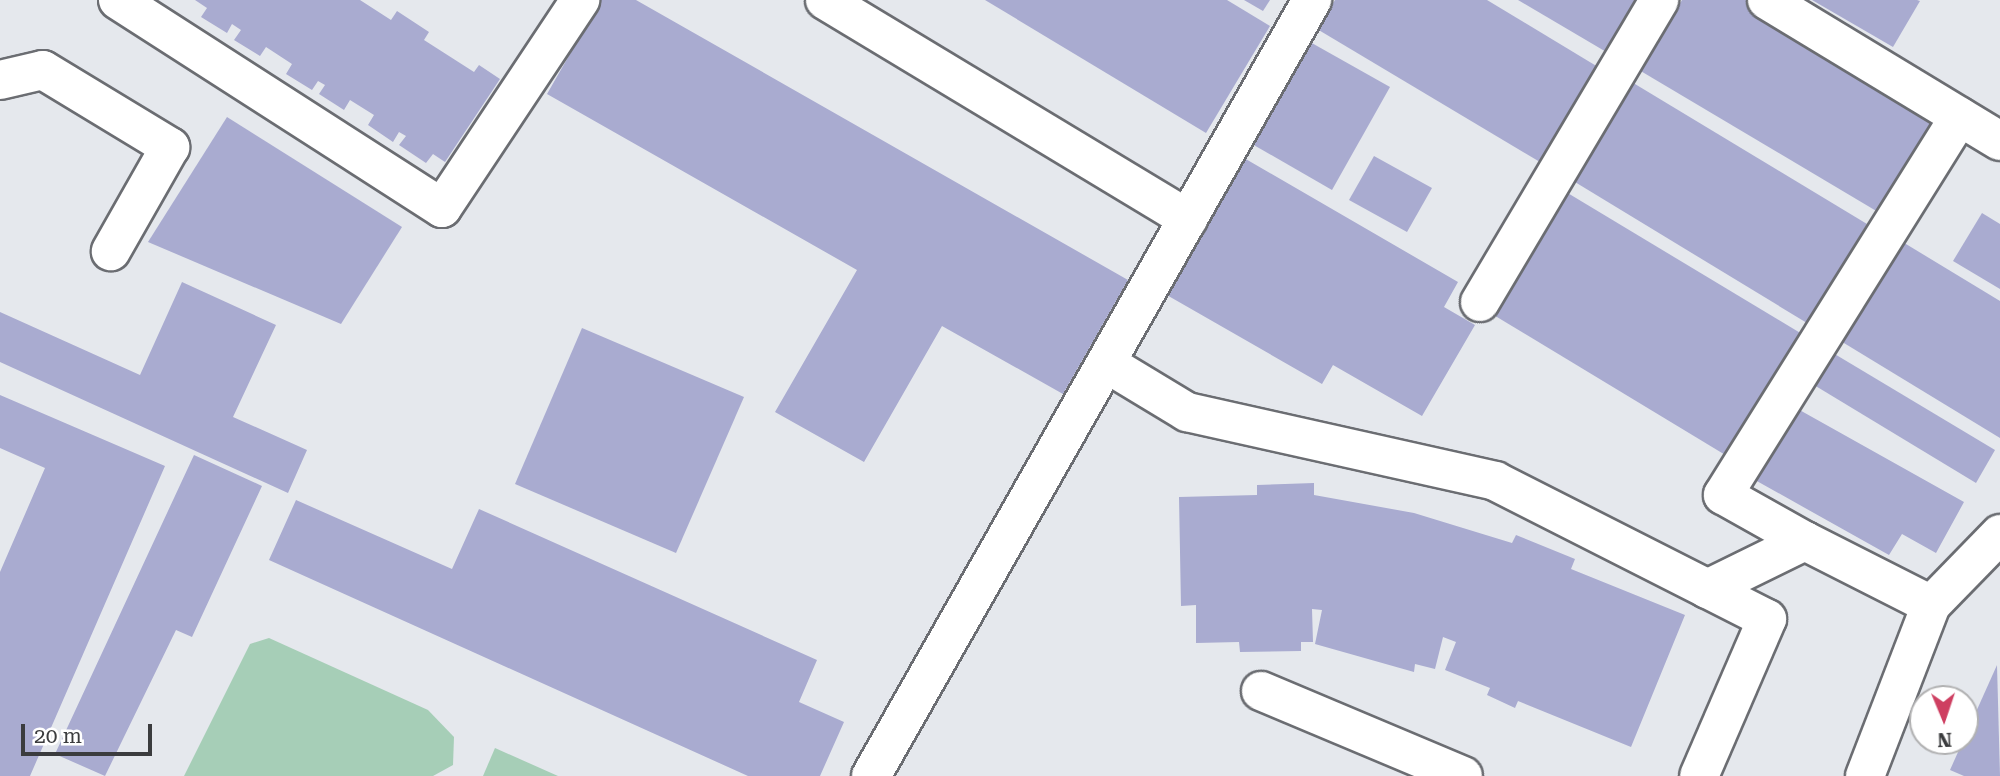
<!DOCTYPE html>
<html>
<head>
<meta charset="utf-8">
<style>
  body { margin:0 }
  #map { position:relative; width:2000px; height:776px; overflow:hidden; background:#e5e8ed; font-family:"Roboto Serif",serif }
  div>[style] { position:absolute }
  .green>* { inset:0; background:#a6ceb7 }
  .building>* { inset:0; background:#a9abd0 }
  .roads { filter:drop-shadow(2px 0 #6b6d72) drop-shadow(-2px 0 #6b6d72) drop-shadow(0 2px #6b6d72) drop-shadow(0 -2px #6b6d72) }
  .minor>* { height:38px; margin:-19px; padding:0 19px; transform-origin:19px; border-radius:19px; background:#fff }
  span { translate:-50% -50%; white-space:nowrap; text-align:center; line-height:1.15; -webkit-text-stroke:6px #fff; paint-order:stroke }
  .north { position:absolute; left:1909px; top:685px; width:70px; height:70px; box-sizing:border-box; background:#fff; border:2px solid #b1b1b2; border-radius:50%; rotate:178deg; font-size:19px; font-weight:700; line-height:28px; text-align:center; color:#3b3c3e }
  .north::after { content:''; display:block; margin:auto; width:24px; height:32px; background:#ce3f61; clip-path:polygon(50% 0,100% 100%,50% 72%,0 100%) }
  .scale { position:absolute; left:21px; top:724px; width:131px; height:32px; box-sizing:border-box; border:4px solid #3b3c3e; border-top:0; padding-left:9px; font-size:21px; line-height:24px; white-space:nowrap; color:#3b3c3e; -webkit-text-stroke:5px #fff; paint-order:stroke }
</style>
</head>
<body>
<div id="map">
  <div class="green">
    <i style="clip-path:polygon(269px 638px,428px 710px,454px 737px,453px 765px,433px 776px,184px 776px,250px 644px)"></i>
    <i style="clip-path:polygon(495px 748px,558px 776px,483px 776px)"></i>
  </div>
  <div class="building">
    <i style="clip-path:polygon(195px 0,360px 0,391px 20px,397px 11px,429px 32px,424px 40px,474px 72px,479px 65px,500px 79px,445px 162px,433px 154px,426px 163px,399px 145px,406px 136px,399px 132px,393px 142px,368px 125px,374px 115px,350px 100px,344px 110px,319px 94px,325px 85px,318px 81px,312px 90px,286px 74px,292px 64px,266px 47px,260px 56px,234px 40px,241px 30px,232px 24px,227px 33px,201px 17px,207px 8px)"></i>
    <i style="clip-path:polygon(601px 0,636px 0,1128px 280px,1063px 394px,942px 326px,864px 462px,775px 412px,857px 270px,547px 94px)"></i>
    <i style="clip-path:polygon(985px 0,1227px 0,1270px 26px,1206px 133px)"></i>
    <i style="clip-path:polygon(1244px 0,1270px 0,1263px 11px)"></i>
    <i style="clip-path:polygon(1335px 0,1487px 0,1603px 70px,1545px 165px,1317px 29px)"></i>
    <i style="clip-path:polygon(1518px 0,1639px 0,1608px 53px)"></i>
    <i style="clip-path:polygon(1682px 0,1758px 0,1939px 109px,1878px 212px,1639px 70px)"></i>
    <i style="clip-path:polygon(1812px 0,1917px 0,1920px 1px,1893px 47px)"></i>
    <i style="clip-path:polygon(1310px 42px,1390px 87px,1332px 190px,1252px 144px)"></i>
    <i style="clip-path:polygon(1630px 81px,1867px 224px,1807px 323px,1570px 179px)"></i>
    <i style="clip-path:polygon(227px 117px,402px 227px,341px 324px,148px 242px)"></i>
    <i style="clip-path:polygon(1374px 156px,1432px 188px,1407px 232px,1349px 200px)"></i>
    <i style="clip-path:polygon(1244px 158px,1458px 282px,1444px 307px,1475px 325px,1422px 416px,1333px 365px,1322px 384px,1165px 294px)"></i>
    <i style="clip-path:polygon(1566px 192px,1802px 334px,1727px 456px,1492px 314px)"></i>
    <i style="clip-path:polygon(1982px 213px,2000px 224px,2000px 289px,1953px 261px)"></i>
    <i style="clip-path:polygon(1901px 241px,2000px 301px,2000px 438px,1839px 340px)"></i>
    <i style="clip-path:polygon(182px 282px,276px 325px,233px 417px,307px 450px,288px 493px,0 362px,0 312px,140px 375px)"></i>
    <i style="clip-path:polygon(582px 328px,744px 397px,676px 553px,515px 484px)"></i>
    <i style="clip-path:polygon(1833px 353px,1995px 450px,1976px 483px,1814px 385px)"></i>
    <i style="clip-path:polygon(0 395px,165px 466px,30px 776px,0 776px,0 572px,45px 468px,0 448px)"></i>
    <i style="clip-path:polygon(1796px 408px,1964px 502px,1936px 553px,1902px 534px,1889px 555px,1755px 480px)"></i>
    <i style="clip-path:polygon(194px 455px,262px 486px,192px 637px,176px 630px,105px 776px,55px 754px)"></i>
    <i style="clip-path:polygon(1314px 483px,1314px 495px,1414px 513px,1512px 543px,1516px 535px,1575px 559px,1571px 569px,1685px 615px,1631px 747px,1518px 701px,1515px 708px,1487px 695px,1490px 688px,1445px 670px,1456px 642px,1443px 637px,1435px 669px,1415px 664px,1414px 672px,1315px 644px,1322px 610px,1312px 609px,1313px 642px,1301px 642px,1301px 651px,1240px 652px,1239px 642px,1196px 643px,1196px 605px,1181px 606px,1179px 497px,1257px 495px,1257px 485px)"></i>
    <i style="clip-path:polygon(296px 500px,452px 569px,479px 509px,817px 660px,799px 702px,844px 722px,820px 776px,748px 776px,269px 560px)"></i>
    <i style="clip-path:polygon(1997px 665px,2000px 776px,1964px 776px,1950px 770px)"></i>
  </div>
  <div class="roads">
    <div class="minor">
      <i style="left:118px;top:0;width:385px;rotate:32.7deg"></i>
      <i style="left:442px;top:208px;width:250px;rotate:-56.4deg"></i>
      <i style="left:825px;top:0;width:424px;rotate:31.1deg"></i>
      <i style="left:1767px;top:0;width:272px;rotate:31.2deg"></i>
      <i style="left:0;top:80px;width:44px;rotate:-13.1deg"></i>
      <i style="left:43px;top:70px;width:149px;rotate:31.2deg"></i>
      <i style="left:170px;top:147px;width:120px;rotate:119.6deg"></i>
      <i style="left:1480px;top:302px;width:351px;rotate:-59.3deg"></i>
      <i style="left:1106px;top:363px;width:95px;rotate:31.2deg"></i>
      <i style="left:1187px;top:412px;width:316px;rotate:12.6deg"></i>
      <i style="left:1495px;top:481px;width:305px;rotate:26.9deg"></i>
      <i style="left:1767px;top:619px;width:171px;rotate:113.4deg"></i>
      <i style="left:1805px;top:541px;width:94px;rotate:-150.7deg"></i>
      <i style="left:1723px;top:495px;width:446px;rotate:-58deg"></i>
      <i style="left:1707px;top:589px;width:109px;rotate:-26.1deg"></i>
      <i style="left:1805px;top:541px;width:141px;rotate:26.9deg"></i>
      <i style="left:1261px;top:691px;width:219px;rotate:22.8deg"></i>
      <i style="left:871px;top:776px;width:893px;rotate:-60.39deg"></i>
      <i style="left:1865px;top:776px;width:183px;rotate:-68.9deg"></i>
      <i style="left:1931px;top:605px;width:99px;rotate:-45.8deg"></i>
    </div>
  </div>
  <div class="north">N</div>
  <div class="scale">20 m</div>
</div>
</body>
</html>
